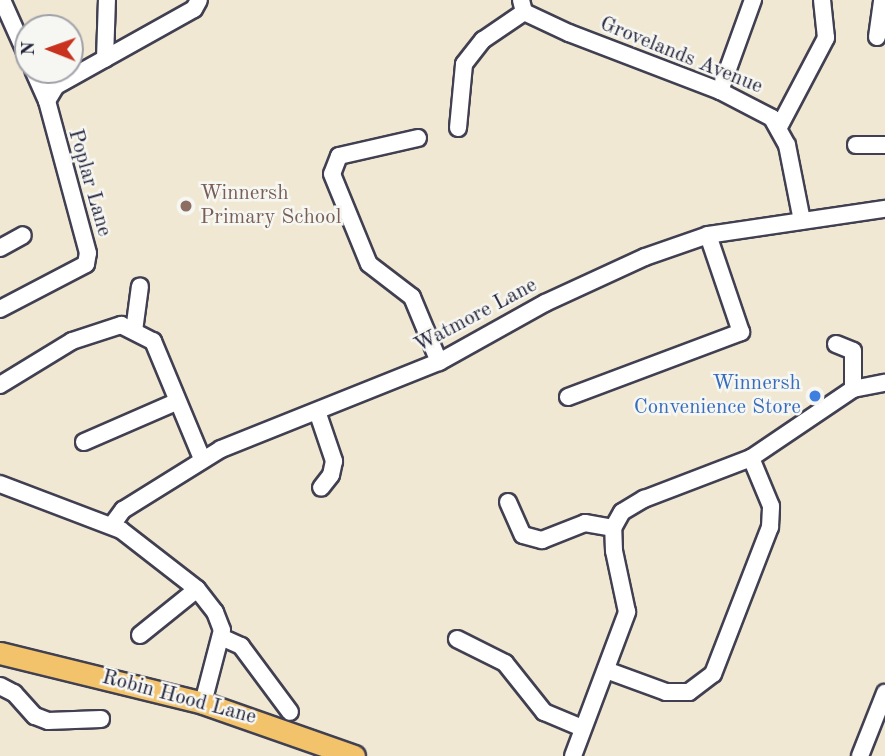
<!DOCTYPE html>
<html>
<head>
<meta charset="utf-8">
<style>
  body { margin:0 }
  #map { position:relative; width:885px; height:756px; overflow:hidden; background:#f0e8d2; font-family:"Old Standard TT",serif }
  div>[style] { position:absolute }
  .roads { filter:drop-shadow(2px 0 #414052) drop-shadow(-2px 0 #414052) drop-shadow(0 2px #414052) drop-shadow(0 -2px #414052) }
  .minor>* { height:16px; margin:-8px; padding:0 8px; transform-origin:8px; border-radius:8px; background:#fff }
  .major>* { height:21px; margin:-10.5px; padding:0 10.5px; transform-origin:10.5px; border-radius:10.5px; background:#f2c36a }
  .dots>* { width:19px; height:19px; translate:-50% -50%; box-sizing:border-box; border:4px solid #f6f6f2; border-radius:50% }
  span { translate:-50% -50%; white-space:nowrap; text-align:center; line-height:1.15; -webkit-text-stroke:5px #f6f6f2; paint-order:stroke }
  .street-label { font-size:21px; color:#22223b }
  .education-label { font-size:21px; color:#785e54 }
  .left { translate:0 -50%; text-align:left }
  .shop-label { font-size:21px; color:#366cbe }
  .right { translate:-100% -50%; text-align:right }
  .north { position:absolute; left:14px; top:14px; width:70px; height:70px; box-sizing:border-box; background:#f6f6f2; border:2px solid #a1a1a9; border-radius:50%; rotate:271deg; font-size:19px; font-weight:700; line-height:28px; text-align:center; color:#22223b }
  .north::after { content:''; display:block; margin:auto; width:24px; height:32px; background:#c8321e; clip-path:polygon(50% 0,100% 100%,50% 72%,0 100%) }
</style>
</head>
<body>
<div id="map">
  <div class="roads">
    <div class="minor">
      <i style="left:2px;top:0;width:64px;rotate:65.9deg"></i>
      <i style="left:521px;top:0;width:12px;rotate:76deg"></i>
      <i style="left:524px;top:12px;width:50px;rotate:25deg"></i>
      <i style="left:569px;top:33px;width:162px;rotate:21deg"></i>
      <i style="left:720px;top:91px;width:59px;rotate:27.4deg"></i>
      <i style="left:772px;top:118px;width:31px;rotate:61deg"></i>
      <i style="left:787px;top:145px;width:77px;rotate:78.8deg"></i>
      <i style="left:877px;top:37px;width:36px;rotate:-82deg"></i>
      <i style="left:105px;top:59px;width:59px;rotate:-88.1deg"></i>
      <i style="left:720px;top:91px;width:97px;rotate:-70.1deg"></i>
      <i style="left:47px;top:101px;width:17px;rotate:-59deg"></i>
      <i style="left:56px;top:86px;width:158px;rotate:-29.2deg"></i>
      <i style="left:194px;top:9px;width:10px;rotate:-61deg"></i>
      <i style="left:779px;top:127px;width:101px;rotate:-62.2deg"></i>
      <i style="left:826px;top:38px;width:38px;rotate:-96deg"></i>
      <i style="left:458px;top:128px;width:64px;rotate:-84.6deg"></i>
      <i style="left:464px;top:64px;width:31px;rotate:-52deg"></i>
      <i style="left:483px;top:40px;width:50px;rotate:-34.3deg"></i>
      <i style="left:418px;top:138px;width:81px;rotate:167.2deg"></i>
      <i style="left:339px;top:156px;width:19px;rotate:111deg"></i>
      <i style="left:332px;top:174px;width:97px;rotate:67.7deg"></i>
      <i style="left:369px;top:264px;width:54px;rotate:37.5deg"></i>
      <i style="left:412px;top:297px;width:70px;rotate:67.4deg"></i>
      <i style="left:856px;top:145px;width:29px"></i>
      <i style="left:0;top:248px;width:26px;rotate:-29deg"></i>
      <i style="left:0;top:309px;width:97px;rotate:-27.6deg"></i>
      <i style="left:86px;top:264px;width:11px;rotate:-80deg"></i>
      <i style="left:88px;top:253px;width:157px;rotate:-105.1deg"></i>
      <i style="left:47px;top:101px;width:34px;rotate:-114deg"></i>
      <i style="left:134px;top:331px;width:45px;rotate:-82.4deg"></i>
      <i style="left:836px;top:344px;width:18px;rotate:22deg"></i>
      <i style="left:853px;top:351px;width:38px;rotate:90deg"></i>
      <i style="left:0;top:385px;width:84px;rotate:-31.4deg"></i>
      <i style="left:72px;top:341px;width:52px;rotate:-18.1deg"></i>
      <i style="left:121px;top:325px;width:36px;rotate:27deg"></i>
      <i style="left:153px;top:341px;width:128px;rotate:67.4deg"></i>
      <i style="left:568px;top:397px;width:185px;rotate:-20.6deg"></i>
      <i style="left:741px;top:332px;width:102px;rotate:-108.8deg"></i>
      <i style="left:317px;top:411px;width:53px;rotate:71.2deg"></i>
      <i style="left:334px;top:461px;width:14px;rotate:102deg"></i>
      <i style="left:331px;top:475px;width:16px;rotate:128deg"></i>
      <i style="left:84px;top:442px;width:100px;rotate:-23.5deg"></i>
      <i style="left:0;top:484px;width:129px;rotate:20.8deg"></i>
      <i style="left:121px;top:530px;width:96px;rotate:37.8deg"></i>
      <i style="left:197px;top:589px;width:29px;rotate:52deg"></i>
      <i style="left:215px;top:612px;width:19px;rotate:69deg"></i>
      <i style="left:222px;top:630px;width:75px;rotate:104.6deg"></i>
      <i style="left:508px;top:502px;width:36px;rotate:66deg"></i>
      <i style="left:523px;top:535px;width:20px;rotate:15deg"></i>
      <i style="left:542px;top:540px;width:46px;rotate:-21.6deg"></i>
      <i style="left:585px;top:523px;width:28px;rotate:10deg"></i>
      <i style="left:112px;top:525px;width:19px;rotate:-54deg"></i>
      <i style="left:123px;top:510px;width:115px;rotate:-31.9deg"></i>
      <i style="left:221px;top:449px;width:235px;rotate:-21.8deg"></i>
      <i style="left:439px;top:362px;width:121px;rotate:-29.1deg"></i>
      <i style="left:545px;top:303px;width:110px;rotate:-24.7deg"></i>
      <i style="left:645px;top:257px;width:67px;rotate:-19.2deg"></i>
      <i style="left:708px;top:235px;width:179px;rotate:-8.4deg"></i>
      <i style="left:140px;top:635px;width:73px;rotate:-38.9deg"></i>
      <i style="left:221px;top:637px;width:22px;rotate:24deg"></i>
      <i style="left:241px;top:646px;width:82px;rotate:53.4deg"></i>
      <i style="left:457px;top:639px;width:54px;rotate:26.6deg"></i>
      <i style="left:505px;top:663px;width:63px;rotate:51.5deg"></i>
      <i style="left:544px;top:712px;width:41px;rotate:22.8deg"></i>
      <i style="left:606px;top:670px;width:64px;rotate:20.1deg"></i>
      <i style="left:666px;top:692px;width:23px"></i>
      <i style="left:689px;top:692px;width:30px;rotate:-37deg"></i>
      <i style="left:713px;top:674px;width:158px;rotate:-68.8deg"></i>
      <i style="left:770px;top:527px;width:21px;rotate:-87deg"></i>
      <i style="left:771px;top:506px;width:52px;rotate:-112.6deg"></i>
      <i style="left:0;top:686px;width:16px;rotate:27deg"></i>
      <i style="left:14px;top:693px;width:31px;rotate:48deg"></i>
      <i style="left:35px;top:716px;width:14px;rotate:21deg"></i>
      <i style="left:48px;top:721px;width:53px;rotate:-2.2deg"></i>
      <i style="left:573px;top:756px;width:154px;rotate:-69.4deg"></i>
      <i style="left:627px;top:612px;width:62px;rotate:-102deg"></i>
      <i style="left:614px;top:551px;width:23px;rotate:-92deg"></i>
      <i style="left:613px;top:528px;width:18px;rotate:-61deg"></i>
      <i style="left:622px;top:512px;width:26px;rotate:-31deg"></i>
      <i style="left:644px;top:499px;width:115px;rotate:-21deg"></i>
      <i style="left:751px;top:458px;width:123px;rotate:-34.1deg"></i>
      <i style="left:853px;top:389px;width:33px;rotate:-11deg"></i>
      <i style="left:860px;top:756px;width:68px;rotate:-68.4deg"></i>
    </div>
    <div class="major">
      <i style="left:0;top:653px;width:209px;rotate:13.8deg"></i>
      <i style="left:203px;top:703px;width:160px;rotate:19.3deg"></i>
    </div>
  </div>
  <div class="dots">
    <i style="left:186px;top:206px;background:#8d6e63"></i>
    <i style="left:815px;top:396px;background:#3f7fe0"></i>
  </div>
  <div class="street-label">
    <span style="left:681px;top:56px;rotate:22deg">Grovelands Avenue</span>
    <span style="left:89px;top:183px;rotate:74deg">Poplar Lane</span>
    <span style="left:476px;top:316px;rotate:-28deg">Watmore Lane</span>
    <span style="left:179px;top:698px;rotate:15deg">Robin Hood Lane</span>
  </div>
  <div class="education-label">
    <span class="left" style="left:200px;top:206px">Winnersh<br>Primary School</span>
  </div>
  <div class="shop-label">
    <span class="right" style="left:801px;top:396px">Winnersh<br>Convenience Store</span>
  </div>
  <div class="north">N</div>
</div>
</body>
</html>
